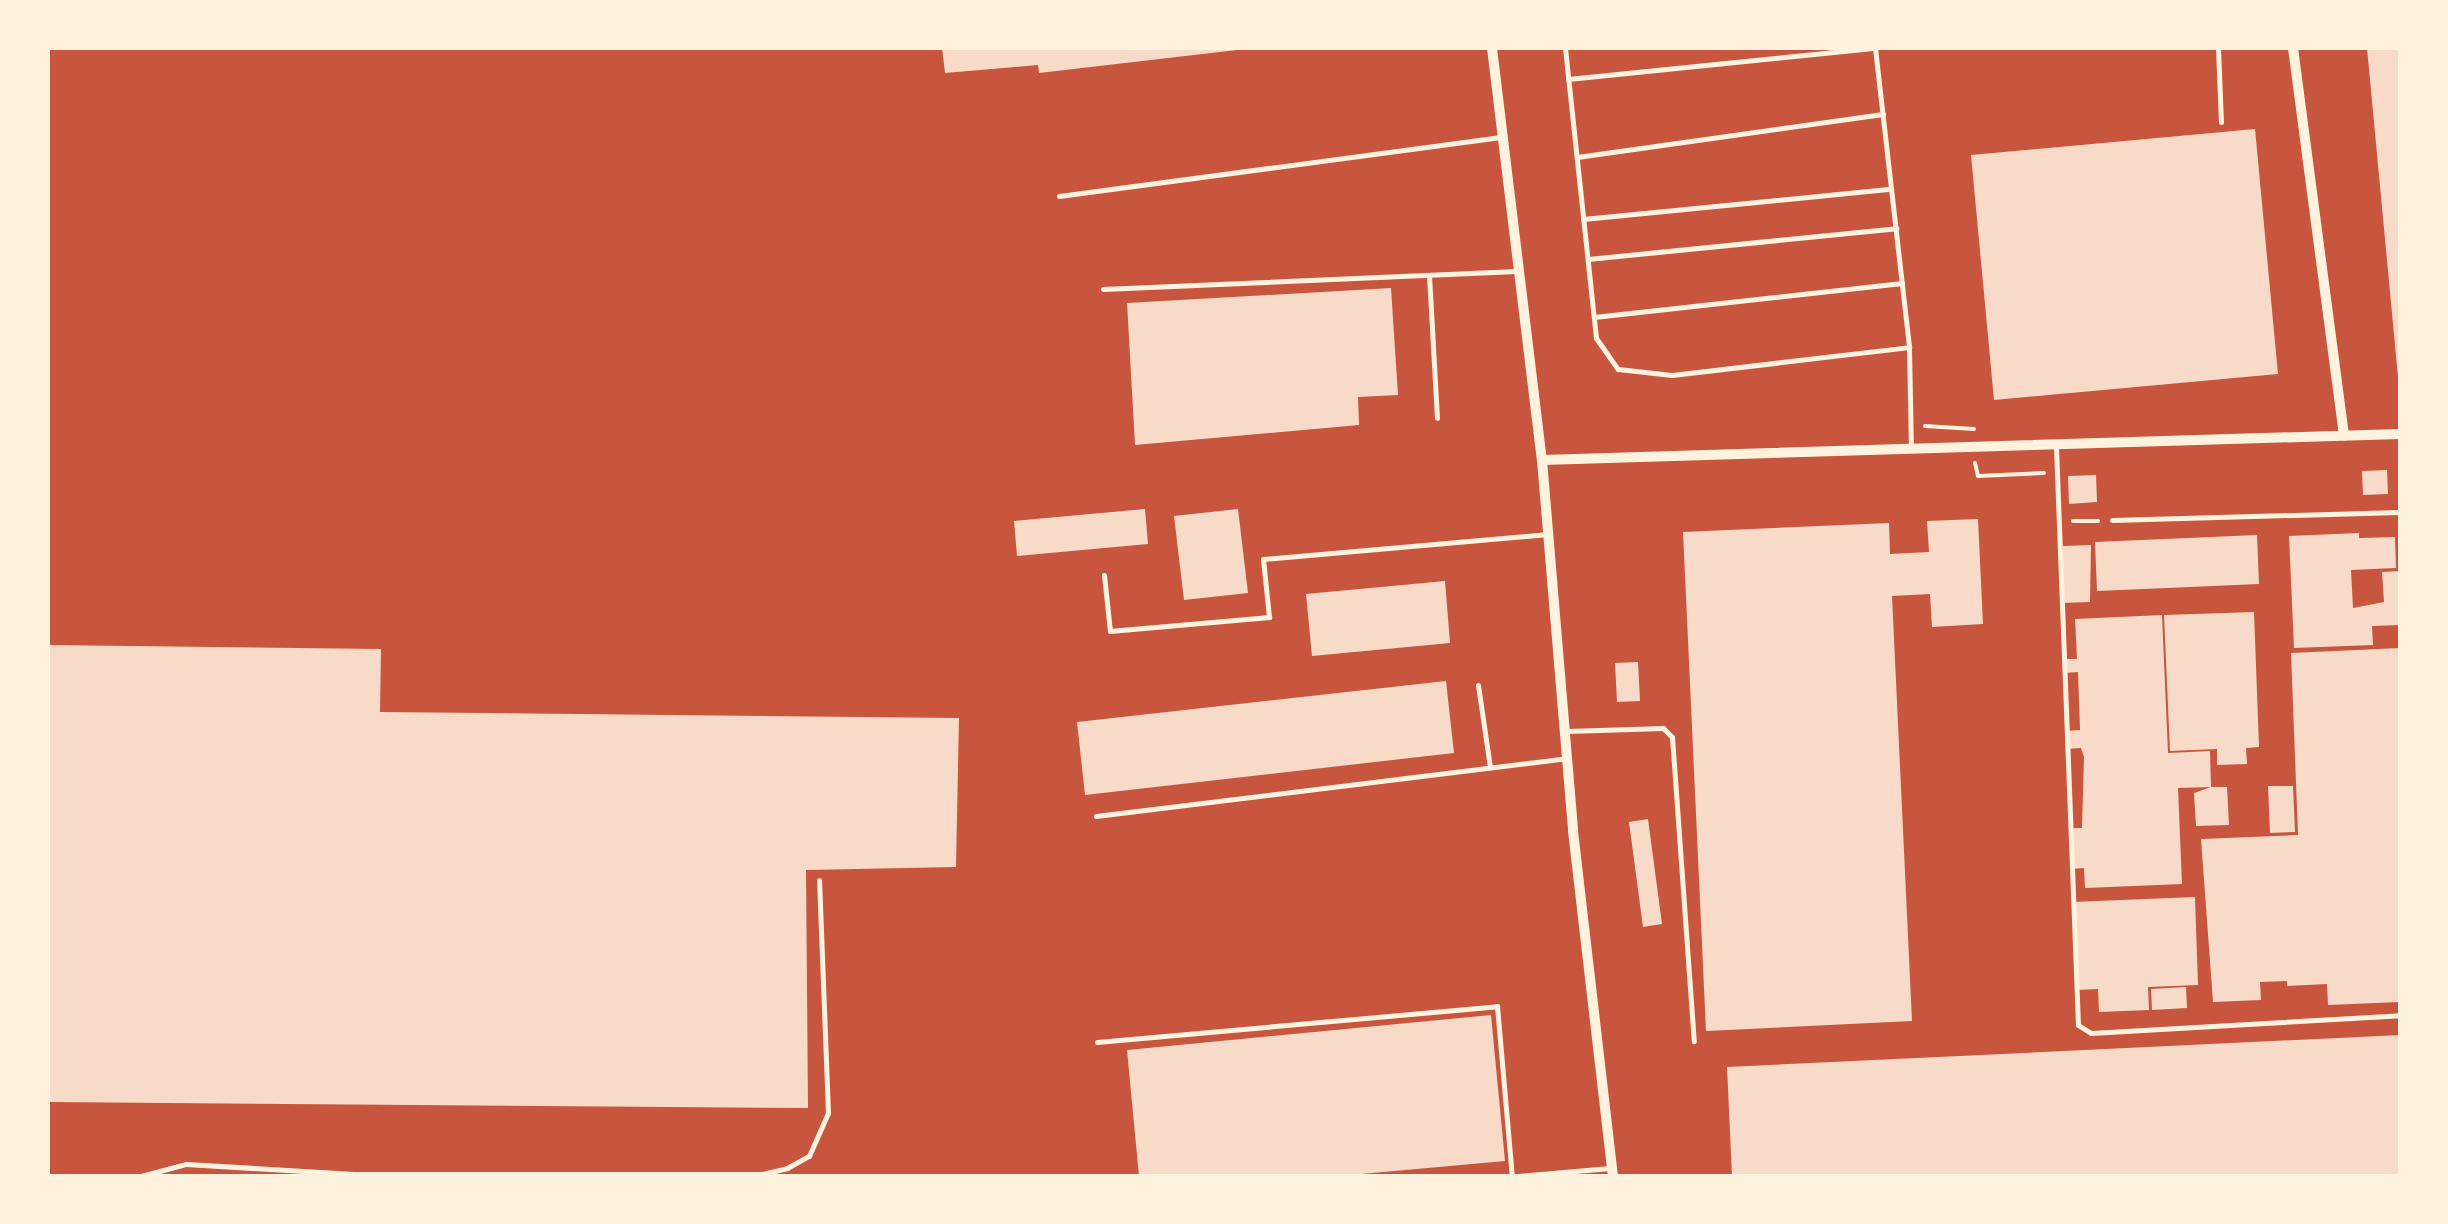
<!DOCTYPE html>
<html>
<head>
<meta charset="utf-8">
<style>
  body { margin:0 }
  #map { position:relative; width:2448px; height:1224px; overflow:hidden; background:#c8553d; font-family:"Titillium Web",sans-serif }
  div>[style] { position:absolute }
  .building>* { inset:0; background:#f7dbc8 }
  .path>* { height:4px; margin:-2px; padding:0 2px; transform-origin:2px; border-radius:2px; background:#fff3e0 }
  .service>* { height:5px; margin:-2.5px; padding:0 2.5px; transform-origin:2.5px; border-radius:2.5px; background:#fff3e0 }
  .minor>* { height:10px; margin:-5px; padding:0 5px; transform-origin:5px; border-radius:5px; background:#fff3e0 }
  span { translate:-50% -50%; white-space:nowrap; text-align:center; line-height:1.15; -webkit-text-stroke:10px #fff3e0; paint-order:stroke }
  .frame { position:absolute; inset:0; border:50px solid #fff3e0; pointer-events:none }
</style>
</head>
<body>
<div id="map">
  <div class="building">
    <i style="clip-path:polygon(942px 48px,1237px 48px,1237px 50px,1039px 73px,1038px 65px,945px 73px)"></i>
    <i style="clip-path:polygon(2367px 48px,2400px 48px,2400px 377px,2398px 377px)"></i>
    <i style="clip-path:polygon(2255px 129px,2278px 374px,1994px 400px,1971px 155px)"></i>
    <i style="clip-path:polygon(1391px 288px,1398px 395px,1358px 397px,1359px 425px,1135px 445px,1127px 303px)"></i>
    <i style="clip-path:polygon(2387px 470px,2388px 494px,2363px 495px,2362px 471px)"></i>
    <i style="clip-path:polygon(2096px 475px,2097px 502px,2069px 504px,2068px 476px)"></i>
    <i style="clip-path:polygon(1145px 509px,1148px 544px,1017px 556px,1014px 521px)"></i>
    <i style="clip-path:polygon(1238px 509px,1248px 593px,1184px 600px,1174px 516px)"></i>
    <i style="clip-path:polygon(1978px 519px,1983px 624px,1932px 627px,1930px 594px,1892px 596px,1912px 1021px,1706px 1031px,1683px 532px,1889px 523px,1890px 554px,1929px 552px,1927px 521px)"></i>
    <i style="clip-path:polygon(2359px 533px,2359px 538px,2395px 537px,2396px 568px,2351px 570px,2353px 608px,2384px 602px,2382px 572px,2400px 571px,2400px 625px,2372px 626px,2373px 645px,2294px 648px,2289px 536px)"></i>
    <i style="clip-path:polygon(2257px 535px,2259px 584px,2097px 591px,2095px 542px)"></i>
    <i style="clip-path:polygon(2091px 545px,2090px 602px,2062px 603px,2063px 546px)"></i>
    <i style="clip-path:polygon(1445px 581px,1450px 643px,1312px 656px,1306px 594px)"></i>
    <i style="clip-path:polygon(2254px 612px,2259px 747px,2246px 748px,2247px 764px,2217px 765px,2217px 749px,2170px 751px,2164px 615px)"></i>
    <i style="clip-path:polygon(2162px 615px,2168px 753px,2210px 751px,2211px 787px,2227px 787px,2229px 825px,2196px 826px,2194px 793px,2211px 787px,2178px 788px,2182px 884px,2085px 888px,2084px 868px,2071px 869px,2070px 828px,2082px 828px,2084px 757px,2081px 748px,2066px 749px,2065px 731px,2080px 730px,2078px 672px,2064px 673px,2064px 659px,2077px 659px,2075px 619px)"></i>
    <i style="clip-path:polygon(48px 645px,381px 649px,380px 712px,959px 718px,956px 867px,806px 870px,808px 1108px,48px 1102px)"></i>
    <i style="clip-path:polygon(2400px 648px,2400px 1002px,2328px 1005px,2327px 984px,2287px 986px,2287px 981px,2260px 982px,2261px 1000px,2213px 1002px,2201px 839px,2298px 835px,2291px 653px)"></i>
    <i style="clip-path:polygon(1638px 662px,1640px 701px,1617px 702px,1615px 663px)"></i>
    <i style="clip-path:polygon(1446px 681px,1454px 753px,1085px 795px,1077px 722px)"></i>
    <i style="clip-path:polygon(2268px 786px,2293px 786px,2295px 832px,2270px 833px)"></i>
    <i style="clip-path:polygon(1648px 819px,1662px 924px,1643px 927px,1629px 822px)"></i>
    <i style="clip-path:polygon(2195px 897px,2198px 985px,2148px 987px,2149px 1010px,2099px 1012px,2098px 989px,2076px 990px,2072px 902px)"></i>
    <i style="clip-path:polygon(2186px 987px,2187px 1008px,2152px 1010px,2151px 989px)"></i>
    <i style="clip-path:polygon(1491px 1015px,1505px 1161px,1339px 1176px,1139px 1176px,1127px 1050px)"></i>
    <i style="clip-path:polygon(2400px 1035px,2400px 1176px,1732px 1176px,1727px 1067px)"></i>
  </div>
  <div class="path">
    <i style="left:1925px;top:426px;width:49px;rotate:3.5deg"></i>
    <i style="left:1975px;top:463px;width:13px;rotate:77deg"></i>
    <i style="left:1978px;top:476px;width:66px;rotate:-2.6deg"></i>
    <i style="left:2073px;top:521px;width:25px"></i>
  </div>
  <div class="service">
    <i style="left:1565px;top:48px;width:292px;rotate:83.9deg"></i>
    <i style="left:1596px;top:338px;width:38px;rotate:55deg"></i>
    <i style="left:1618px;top:369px;width:54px;rotate:6.3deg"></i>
    <i style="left:1672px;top:375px;width:239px;rotate:-6.7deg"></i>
    <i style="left:1875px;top:48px;width:301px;rotate:83.5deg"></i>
    <i style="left:1909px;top:347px;width:101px;rotate:88.9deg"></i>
    <i style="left:2218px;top:48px;width:74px;rotate:87.7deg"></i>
    <i style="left:1568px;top:79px;width:309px;rotate:-5.8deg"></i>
    <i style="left:1577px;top:157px;width:309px;rotate:-8deg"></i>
    <i style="left:1059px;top:196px;width:446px;rotate:-7.6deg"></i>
    <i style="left:1583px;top:219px;width:309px;rotate:-5.6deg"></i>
    <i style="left:1588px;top:259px;width:310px;rotate:-5.7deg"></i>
    <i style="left:1429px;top:275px;width:143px;rotate:86.8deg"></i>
    <i style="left:1103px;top:289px;width:414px;rotate:-2.5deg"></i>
    <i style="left:1594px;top:317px;width:310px;rotate:-6.3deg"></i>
    <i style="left:2056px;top:447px;width:578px;rotate:87.82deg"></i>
    <i style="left:2078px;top:1025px;width:15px;rotate:32deg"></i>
    <i style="left:2091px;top:1033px;width:310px;rotate:-3.3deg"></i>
    <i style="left:2112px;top:520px;width:288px;rotate:-1.6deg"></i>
    <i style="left:1104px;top:575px;width:56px;rotate:83.9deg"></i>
    <i style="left:1110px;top:631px;width:160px;rotate:-5deg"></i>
    <i style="left:1269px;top:617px;width:58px;rotate:-95.9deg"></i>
    <i style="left:1263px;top:559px;width:286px;rotate:-5deg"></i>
    <i style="left:1478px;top:685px;width:83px;rotate:81.7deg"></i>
    <i style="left:1567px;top:731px;width:96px;rotate:-1.8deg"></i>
    <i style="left:1663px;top:728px;width:13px;rotate:45deg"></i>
    <i style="left:1672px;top:737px;width:305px;rotate:85.9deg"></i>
    <i style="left:1096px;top:816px;width:475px;rotate:-7deg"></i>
    <i style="left:1097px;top:1042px;width:402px;rotate:-5.1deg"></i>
    <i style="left:1497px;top:1006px;width:171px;rotate:85deg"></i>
    <i style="left:141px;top:1176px;width:47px;rotate:-14.9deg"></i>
    <i style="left:186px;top:1164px;width:168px;rotate:3.4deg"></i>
    <i style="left:354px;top:1174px;width:408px"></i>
    <i style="left:762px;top:1174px;width:26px;rotate:-13deg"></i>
    <i style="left:787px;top:1168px;width:25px;rotate:-29deg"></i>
    <i style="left:809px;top:1156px;width:47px;rotate:-66.2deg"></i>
    <i style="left:828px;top:1113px;width:233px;rotate:-92.2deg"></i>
    <i style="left:1518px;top:1176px;width:92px;rotate:-5deg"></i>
  </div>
  <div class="minor">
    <i style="left:1492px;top:48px;width:415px;rotate:83.1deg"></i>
    <i style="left:1542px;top:460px;width:372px;rotate:85.2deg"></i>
    <i style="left:1573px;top:831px;width:347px;rotate:83.4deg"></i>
    <i style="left:2293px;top:48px;width:391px;rotate:82.5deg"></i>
    <i style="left:1542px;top:460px;width:858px;rotate:-1.74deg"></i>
  </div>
  <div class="frame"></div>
</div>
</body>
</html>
